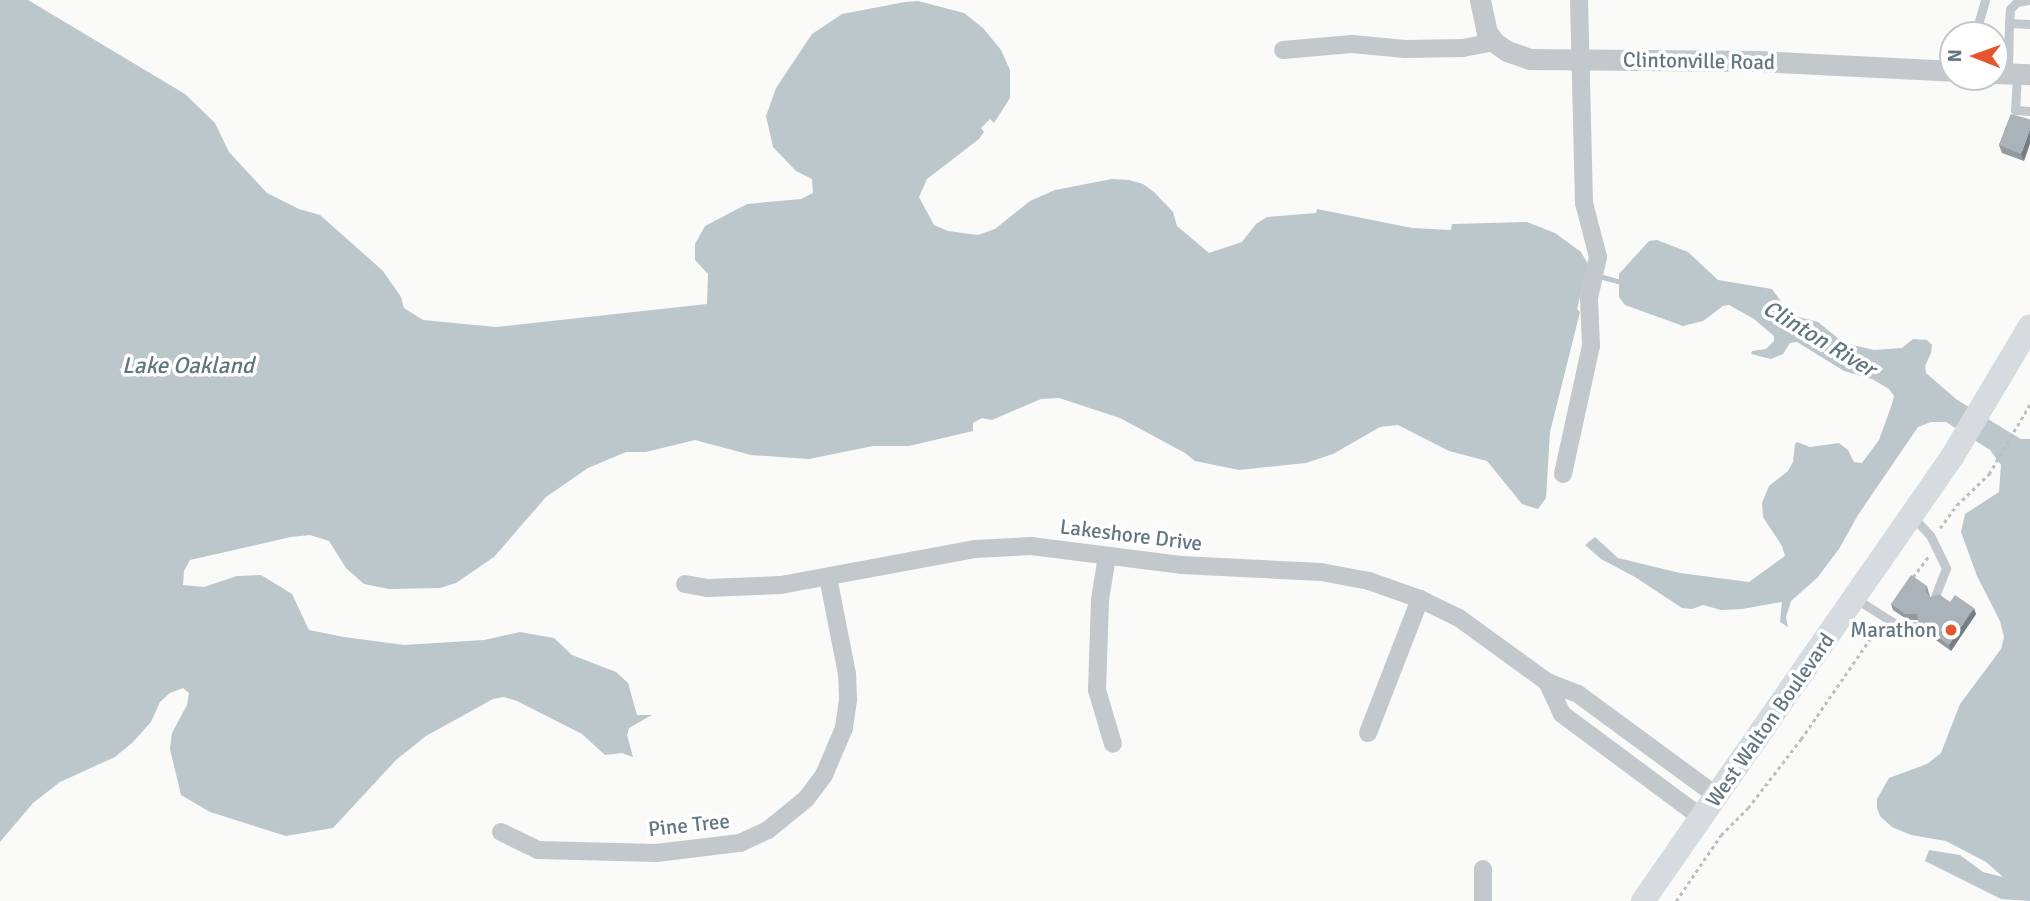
<!DOCTYPE html>
<html>
<head>
<meta charset="utf-8">
<style>
  body { margin:0 }
  #map { position:relative; width:2030px; height:901px; overflow:hidden; background:#fafaf8; font-family:Signika,sans-serif }
  div>[style] { position:absolute }
  .water>* { inset:0; background:#bbc7cb }
  .stream>* { height:4.5px; margin:-2.25px; padding:0 2.25px; transform-origin:2.25px; border-radius:2.25px; background:#bbc7cb }
  .path>* { height:2.5px; margin-top:-1.25px; transform-origin:0; background:repeating-linear-gradient(90deg,#bbbfc2 0 3.5px,transparent 0 7px) }
  .service>* { height:9px; margin:-4.5px; padding:0 4.5px; transform-origin:4.5px; border-radius:4.5px; background:#c3c8cc }
  .minor>* { height:18px; margin:-9px; padding:0 9px; transform-origin:9px; border-radius:9px; background:#c3c8cc }
  .tertiary>* { height:21px; margin:-10.5px; padding:0 10.5px; transform-origin:10.5px; border-radius:10.5px; background:#c3c8cc }
  .secondary>* { height:24px; margin:-12px; padding:0 12px; transform-origin:12px; border-radius:12px; background:#d6dbdf }
  .wall>* { inset:0; background:#929a9f }
  .shaded-wall>* { inset:0; background:#777d82 }
  .building>* { inset:0; background:#aab3b9 }
  .dots>* { width:19px; height:19px; translate:-50% -50%; box-sizing:border-box; border:4px solid #fff; border-radius:50% }
  span { translate:-50% -50%; white-space:nowrap; text-align:center; line-height:1.15; -webkit-text-stroke:7px #fff; paint-order:stroke }
  .street-label { font-size:21px; color:#657683 }
  .poi-label { font-size:21px; color:#657683 }
  .right { translate:-100% -50%; text-align:right }
  .water-label { font-size:23px; color:#60757c; font-style:italic }
  .north { position:absolute; left:1939px; top:21px; width:70px; height:70px; box-sizing:border-box; background:#fff; border:2px solid #c1c8cd; border-radius:50%; rotate:271deg; font-size:19px; font-weight:700; line-height:28px; text-align:center; color:#657683 }
  .north::after { content:''; display:block; margin:auto; width:24px; height:32px; background:#e4572e; clip-path:polygon(50% 0,100% 100%,50% 72%,0 100%) }
</style>
</head>
<body>
<div id="map">
  <div class="water">
    <i style="clip-path:polygon(0 0,28px 0,185px 94px,215px 123px,229px 152px,267px 193px,299px 209px,320px 215px,383px 271px,401px 297px,404px 308px,423px 320px,496px 327px,707px 304px,708px 274px,695px 260px,695px 244px,705px 226px,747px 204px,801px 199px,813px 193px,812px 179px,796px 171px,773px 147px,766px 116px,776px 88px,812px 34px,842px 14px,905px 2px,918px 1px,964px 13px,983px 28px,1001px 50px,1010px 70px,1010px 98px,994px 123px,990px 119px,981px 128px,984px 132px,979px 139px,927px 179px,919px 197px,934px 225px,948px 231px,978px 235px,995px 229px,1030px 201px,1055px 190px,1112px 179px,1129px 180px,1143px 184px,1154px 192px,1173px 212px,1177px 226px,1209px 253px,1242px 242px,1256px 224px,1267px 217px,1316px 213px,1317px 209px,1412px 228px,1451px 230px,1452px 224px,1527px 222px,1555px 233px,1581px 252px,1588px 264px,1577px 309px,1580px 312px,1550px 432px,1546px 498px,1538px 509px,1522px 504px,1487px 461px,1449px 451px,1398px 425px,1380px 427px,1333px 454px,1306px 463px,1239px 470px,1195px 461px,1185px 453px,1120px 418px,1059px 398px,1041px 399px,992px 420px,982px 418px,973px 423px,973px 431px,909px 446px,873px 446px,809px 459px,751px 455px,695px 440px,646px 452px,626px 452px,588px 468px,546px 497px,494px 557px,456px 583px,440px 588px,389px 589px,364px 584px,346px 568px,329px 541px,310px 535px,291px 537px,190px 560px,184px 571px,183px 585px,204px 587px,237px 576px,261px 575px,292px 594px,309px 630px,344px 637px,404px 645px,484px 640px,520px 632px,554px 638px,572px 655px,616px 672px,628px 683px,637px 715px,652px 715px,629px 728px,627px 735px,633px 757px,622px 753px,605px 755px,582px 734px,517px 701px,504px 697px,493px 699px,426px 736px,396px 760px,333px 828px,286px 836px,210px 812px,181px 795px,170px 749px,172px 733px,187px 705px,189px 693px,183px 688px,170px 693px,160px 702px,151px 722px,133px 742px,115px 757px,60px 782px,33px 803px,0 842px)"></i>
    <i style="clip-path:polygon(1657px 240px,1688px 252px,1718px 280px,1772px 289px,1791px 315px,1818px 322px,1844px 343px,1874px 350px,1902px 348px,1913px 339px,1927px 340px,1932px 345px,1931px 353px,1925px 366px,1926px 373px,1956px 399px,2004px 429px,2021px 439px,2030px 439px,2030px 901px,2001px 899px,1925px 861px,1929px 850px,1960px 855px,1983px 872px,2003px 877px,1986px 862px,1946px 841px,1911px 835px,1892px 827px,1880px 816px,1877px 808px,1877px 799px,1889px 778px,1927px 764px,1941px 753px,1960px 704px,2001px 649px,2004px 637px,2000px 621px,1977px 576px,1961px 532px,1965px 514px,1999px 492px,2001px 465px,1990px 450px,1946px 422px,1931px 422px,1918px 427px,1858px 515px,1839px 549px,1817px 578px,1791px 601px,1786px 617px,1788px 627px,1780px 622px,1782px 602px,1742px 609px,1721px 610px,1703px 605px,1692px 609px,1682px 608px,1635px 577px,1601px 559px,1585px 545px,1595px 537px,1618px 558px,1680px 573px,1749px 582px,1785px 556px,1782px 546px,1763px 517px,1762px 503px,1769px 486px,1788px 471px,1793px 462px,1795px 444px,1797px 442px,1810px 447px,1839px 443px,1848px 450px,1854px 462px,1862px 463px,1879px 440px,1892px 404px,1894px 396px,1889px 389px,1872px 379px,1844px 371px,1797px 342px,1790px 343px,1783px 354px,1771px 359px,1751px 354px,1752px 351px,1766px 349px,1774px 341px,1774px 336px,1754px 319px,1729px 305px,1723px 306px,1703px 321px,1683px 326px,1625px 305px,1619px 297px,1619px 274px,1649px 241px)"></i>
  </div>
  <div class="stream">
    <i style="left:1599px;top:276px;width:20px;rotate:15deg"></i>
  </div>
  <div class="path">
    <i style="left:1940px;top:528px;width:29px;rotate:-54deg"></i>
    <i style="left:1957px;top:505px;width:45px;rotate:-44.1deg"></i>
    <i style="left:1989px;top:474px;width:81px;rotate:-59.6deg"></i>
    <i style="left:1913px;top:577px;width:25px;rotate:-53deg"></i>
    <i style="left:1676px;top:901px;width:80px;rotate:-55.7deg"></i>
    <i style="left:1721px;top:835px;width:38px;rotate:-45deg"></i>
    <i style="left:1748px;top:808px;width:87px;rotate:-52.5deg"></i>
    <i style="left:1801px;top:739px;width:137px;rotate:-55.4deg"></i>
  </div>
  <div class="service">
    <i style="left:2009px;top:23px;width:14px;rotate:-86deg"></i>
    <i style="left:2010px;top:9px;width:10px;rotate:-45deg"></i>
    <i style="left:2017px;top:2px;width:11px;rotate:-10deg"></i>
    <i style="left:1975px;top:35px;width:36px;rotate:-74deg"></i>
    <i style="left:2008px;top:73px;width:50px;rotate:-88.9deg"></i>
    <i style="left:2009px;top:23px;width:21px;rotate:3deg"></i>
    <i style="left:2017px;top:74px;width:36px;rotate:93deg"></i>
    <i style="left:2015px;top:110px;width:15px;rotate:4deg"></i>
    <i style="left:1912px;top:516px;width:26px;rotate:47deg"></i>
    <i style="left:1930px;top:535px;width:37px;rotate:64deg"></i>
    <i style="left:1946px;top:568px;width:31px;rotate:111deg"></i>
    <i style="left:1856px;top:599px;width:54px;rotate:32.2deg"></i>
    <i style="left:1902px;top:628px;width:14px;rotate:-8deg"></i>
  </div>
  <div class="minor">
    <i style="left:1283px;top:50px;width:69px;rotate:-5deg"></i>
    <i style="left:1352px;top:44px;width:53px;rotate:5.4deg"></i>
    <i style="left:1405px;top:49px;width:58px;rotate:-1deg"></i>
    <i style="left:1463px;top:48px;width:32px;rotate:-11deg"></i>
    <i style="left:1563px;top:474px;width:131px;rotate:-77.7deg"></i>
    <i style="left:1591px;top:346px;width:48px;rotate:-92.4deg"></i>
    <i style="left:1589px;top:298px;width:42px;rotate:-77.6deg"></i>
    <i style="left:1598px;top:257px;width:56px;rotate:-104.5deg"></i>
    <i style="left:1584px;top:203px;width:203px;rotate:-91.4deg"></i>
    <i style="left:1107px;top:556px;width:45px;rotate:99deg"></i>
    <i style="left:1100px;top:600px;width:90px;rotate:91.9deg"></i>
    <i style="left:1097px;top:690px;width:56px;rotate:73.5deg"></i>
    <i style="left:685px;top:584px;width:22px;rotate:10deg"></i>
    <i style="left:707px;top:588px;width:74px;rotate:-2.3deg"></i>
    <i style="left:781px;top:585px;width:198px;rotate:-10.5deg"></i>
    <i style="left:976px;top:549px;width:55px;rotate:-3.1deg"></i>
    <i style="left:1031px;top:546px;width:151px;rotate:7.2deg"></i>
    <i style="left:1181px;top:565px;width:140px;rotate:2.9deg"></i>
    <i style="left:1321px;top:572px;width:49px;rotate:10.6deg"></i>
    <i style="left:1369px;top:581px;width:54px;rotate:19.4deg"></i>
    <i style="left:1420px;top:599px;width:43px;rotate:26deg"></i>
    <i style="left:1459px;top:618px;width:109px;rotate:36deg"></i>
    <i style="left:1368px;top:733px;width:144px;rotate:-68.8deg"></i>
    <i style="left:1702px;top:818px;width:174px;rotate:-143.4deg"></i>
    <i style="left:1562px;top:714px;width:35px;rotate:-115deg"></i>
    <i style="left:1547px;top:682px;width:33px;rotate:21deg"></i>
    <i style="left:1578px;top:694px;width:172px;rotate:36.3deg"></i>
    <i style="left:501px;top:832px;width:41px;rotate:25.9deg"></i>
    <i style="left:538px;top:850px;width:118px;rotate:1.5deg"></i>
    <i style="left:656px;top:853px;width:85px;rotate:-6.8deg"></i>
    <i style="left:740px;top:843px;width:31px;rotate:-25deg"></i>
    <i style="left:768px;top:830px;width:49px;rotate:-39.2deg"></i>
    <i style="left:806px;top:799px;width:30px;rotate:-53deg"></i>
    <i style="left:824px;top:775px;width:51px;rotate:-66.9deg"></i>
    <i style="left:844px;top:728px;width:28px;rotate:-82deg"></i>
    <i style="left:848px;top:700px;width:26px;rotate:-92deg"></i>
    <i style="left:847px;top:674px;width:99px;rotate:-101.1deg"></i>
    <i style="left:1483px;top:869px;width:32px;rotate:90deg"></i>
  </div>
  <div class="tertiary">
    <i style="left:1480px;top:0;width:33px;rotate:78deg"></i>
    <i style="left:1487px;top:32px;width:12px;rotate:55deg"></i>
    <i style="left:1494px;top:42px;width:16px;rotate:35deg"></i>
    <i style="left:1507px;top:51px;width:24px;rotate:19deg"></i>
    <i style="left:1530px;top:59px;width:228px;rotate:0.5deg"></i>
    <i style="left:1758px;top:61px;width:195px;rotate:2.9deg"></i>
    <i style="left:1995px;top:73px;width:35px;rotate:2deg"></i>
  </div>
  <div class="secondary">
    <i style="left:1643px;top:901px;width:541px;rotate:-55.16deg"></i>
    <i style="left:1952px;top:457px;width:152px;rotate:-59.2deg"></i>
  </div>
  <div class="wall">
    <i style="clip-path:polygon(2011px 114px,2024px 161px,2002px 153px,1999px 145px)"></i>
    <i style="clip-path:polygon(1927px 586px,1930px 597px,1950px 602px,1976px 614px,1951px 651px,1922px 630px,1918px 620px,1908px 620px,1893px 610px,1891px 604px)"></i>
  </div>
  <div class="shaded-wall">
    <i style="clip-path:polygon(2030px 129px,2030px 144px,2024px 161px,2021px 154px)"></i>
    <i style="clip-path:polygon(1974px 608px,1976px 614px,1951px 651px,1949px 645px)"></i>
  </div>
  <div class="building">
    <i style="clip-path:polygon(2011px 114px,2029px 119px,2030px 120px,2030px 129px,2021px 154px,1999px 145px)"></i>
    <i style="clip-path:polygon(1911px 575px,1927px 586px,1926px 592px,1930px 597px,1939px 594px,1950px 602px,1955px 595px,1974px 608px,1949px 645px,1919px 624px,1917px 614px,1905px 614px,1891px 604px)"></i>
  </div>
  <div class="dots">
    <i style="left:1951px;top:630px;background:#e4572e"></i>
  </div>
  <div class="street-label">
    <span style="left:1699px;top:61px;rotate:1deg">Clintonville Road</span>
    <span style="left:1131px;top:535px;rotate:7deg">Lakeshore Drive</span>
    <span style="left:1770px;top:720px;rotate:-55deg">West Walton Boulevard</span>
    <span style="left:689px;top:825px;rotate:-6deg">Pine Tree</span>
  </div>
  <div class="poi-label">
    <span class="right" style="left:1937px;top:630px">Marathon</span>
  </div>
  <div class="water-label">
    <span style="left:1819px;top:339px;rotate:31deg">Clinton River</span>
    <span style="left:188px;top:366px">Lake Oakland</span>
  </div>
  <div class="north">N</div>
</div>
</body>
</html>
